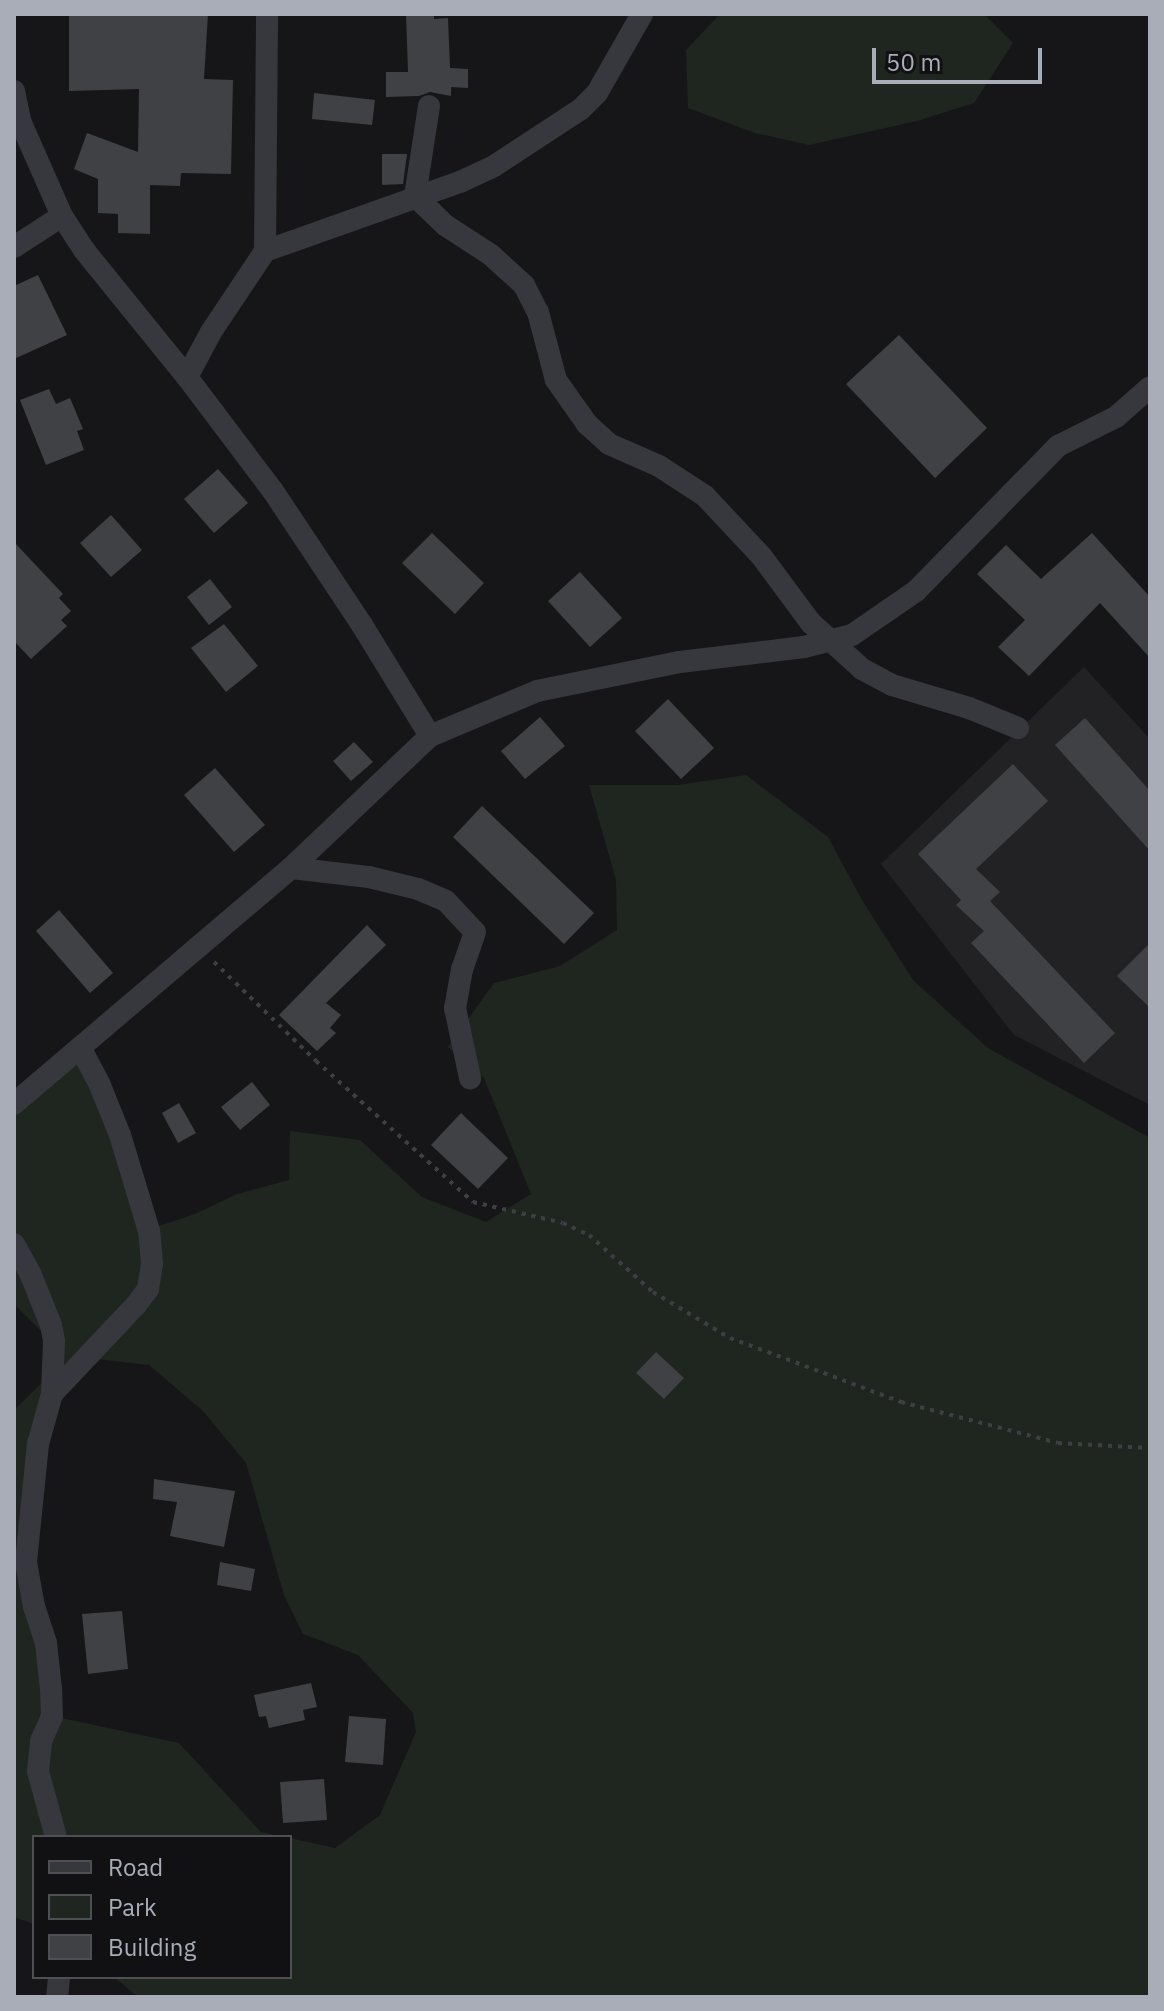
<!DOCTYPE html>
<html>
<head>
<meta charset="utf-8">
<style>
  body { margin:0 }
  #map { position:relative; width:1164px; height:2011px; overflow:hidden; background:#161618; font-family:"IBM Plex Sans",sans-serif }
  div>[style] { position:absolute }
  .built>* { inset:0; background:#222225 }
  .green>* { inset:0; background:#1e261f }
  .building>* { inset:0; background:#404145 }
  .path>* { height:4px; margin-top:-2px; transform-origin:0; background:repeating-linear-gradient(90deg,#3d3f44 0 4px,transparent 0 10px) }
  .minor>* { height:22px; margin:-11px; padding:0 11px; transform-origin:11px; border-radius:11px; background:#37383d }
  span { translate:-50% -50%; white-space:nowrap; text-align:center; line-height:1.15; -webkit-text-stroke:6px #111113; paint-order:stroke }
  .frame { position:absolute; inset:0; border:16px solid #a8adb8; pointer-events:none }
  .legend { position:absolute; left:32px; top:1835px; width:260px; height:144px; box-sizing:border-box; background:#111113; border:2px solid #4d4f55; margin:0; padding:10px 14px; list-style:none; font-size:24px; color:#a8adb8 }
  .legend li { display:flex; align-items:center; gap:16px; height:40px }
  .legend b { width:40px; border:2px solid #4d4f55 }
  .scale { position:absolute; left:872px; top:48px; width:170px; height:36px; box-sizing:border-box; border:4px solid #a8adb8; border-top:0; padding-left:10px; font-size:24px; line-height:28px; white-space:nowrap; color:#a8adb8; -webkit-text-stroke:6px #111113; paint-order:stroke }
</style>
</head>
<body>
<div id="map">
  <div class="built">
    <i style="clip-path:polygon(1084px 667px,1150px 739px,1150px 1105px,1014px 1035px,881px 864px)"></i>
  </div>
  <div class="green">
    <i style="clip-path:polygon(720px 14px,984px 14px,1013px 43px,974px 103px,917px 121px,809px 145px,755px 133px,688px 108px,686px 50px)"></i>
    <i style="clip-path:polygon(746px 775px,828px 837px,862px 900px,913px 980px,988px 1048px,1150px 1138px,1150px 1997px,138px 1997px,114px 1977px,290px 1977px,290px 1838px,335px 1848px,380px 1815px,416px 1732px,413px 1713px,358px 1655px,303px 1634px,284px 1595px,246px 1463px,203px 1411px,149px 1365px,97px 1359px,50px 1403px,26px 1562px,52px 1716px,179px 1743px,261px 1832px,284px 1837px,34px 1837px,34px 1924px,14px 1917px,14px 1410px,55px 1370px,41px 1331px,14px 1304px,14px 1098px,81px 1044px,150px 1229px,195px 1214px,237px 1194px,289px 1180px,290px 1131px,360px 1140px,422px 1197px,486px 1222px,531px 1194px,484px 1078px,448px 1047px,494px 983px,560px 966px,617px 930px,616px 880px,589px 785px,678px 785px)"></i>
  </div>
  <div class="building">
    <i style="clip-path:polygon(69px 14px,208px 14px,204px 79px,233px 80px,231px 174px,181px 173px,180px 186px,150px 185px,150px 234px,118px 233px,118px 214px,98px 213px,98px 179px,74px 169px,87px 133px,138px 152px,139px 89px,69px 91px)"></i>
    <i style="clip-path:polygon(406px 14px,434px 14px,434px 19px,448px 18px,450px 68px,468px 69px,468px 88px,451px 87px,451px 96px,430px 92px,419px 96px,386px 97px,386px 72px,408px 72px)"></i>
    <i style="clip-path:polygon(314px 93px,375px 100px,372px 125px,312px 119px)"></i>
    <i style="clip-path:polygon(382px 154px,407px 154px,403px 184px,382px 185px)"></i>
    <i style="clip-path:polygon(38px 275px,67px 335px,14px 359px,14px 286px)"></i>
    <i style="clip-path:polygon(899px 335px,987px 428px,935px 478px,846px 384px)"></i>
    <i style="clip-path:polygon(49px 389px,56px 404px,70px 398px,83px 429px,77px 431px,84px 450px,46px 465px,20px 400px)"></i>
    <i style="clip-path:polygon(218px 469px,248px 503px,214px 533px,184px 499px)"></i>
    <i style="clip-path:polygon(111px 515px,142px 550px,111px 577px,80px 543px)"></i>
    <i style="clip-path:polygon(432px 533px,484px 583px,455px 614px,402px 563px)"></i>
    <i style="clip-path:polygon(1092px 533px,1150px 597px,1150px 658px,1100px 603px,1029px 676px,998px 647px,1025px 620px,977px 574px,1006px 545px,1041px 579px)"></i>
    <i style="clip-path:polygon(14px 542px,63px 594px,59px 598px,71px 611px,61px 620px,67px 626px,31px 659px,14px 641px)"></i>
    <i style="clip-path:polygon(580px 572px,622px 618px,590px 647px,548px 601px)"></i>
    <i style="clip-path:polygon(210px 579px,232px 607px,209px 625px,187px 597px)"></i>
    <i style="clip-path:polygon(224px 624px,258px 666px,226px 692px,191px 648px)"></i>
    <i style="clip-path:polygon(668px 699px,714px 748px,681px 779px,635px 731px)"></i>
    <i style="clip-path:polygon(540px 717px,565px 746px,525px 779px,501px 751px)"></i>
    <i style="clip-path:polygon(1085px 718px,1150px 791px,1150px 851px,1055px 745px)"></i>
    <i style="clip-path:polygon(354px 742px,373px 762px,351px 781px,333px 761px)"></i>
    <i style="clip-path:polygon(1013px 764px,1048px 801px,976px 869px,1000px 892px,990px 901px,1115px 1033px,1084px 1063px,971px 943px,984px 931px,956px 905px,961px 900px,918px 854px)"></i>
    <i style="clip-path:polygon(215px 768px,265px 825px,234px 852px,184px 795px)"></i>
    <i style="clip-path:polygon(482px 806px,594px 913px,564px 944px,453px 837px)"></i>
    <i style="clip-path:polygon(59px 910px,113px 973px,90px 993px,36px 931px)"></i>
    <i style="clip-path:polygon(367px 925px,386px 945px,326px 1003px,341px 1015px,330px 1028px,336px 1033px,317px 1051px,279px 1015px)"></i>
    <i style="clip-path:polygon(1150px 943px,1150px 1008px,1117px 976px)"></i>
    <i style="clip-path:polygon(252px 1082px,270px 1105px,240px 1130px,221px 1107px)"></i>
    <i style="clip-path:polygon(179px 1103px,196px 1133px,178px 1143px,162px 1113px)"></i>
    <i style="clip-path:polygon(461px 1113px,508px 1158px,478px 1189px,431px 1145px)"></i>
    <i style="clip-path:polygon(656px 1352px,684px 1378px,664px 1399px,636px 1373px)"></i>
    <i style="clip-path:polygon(154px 1479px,235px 1491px,224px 1547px,170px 1536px,177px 1502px,153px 1499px)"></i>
    <i style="clip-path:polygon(220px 1562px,255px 1569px,251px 1591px,217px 1585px)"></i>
    <i style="clip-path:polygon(122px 1611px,128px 1669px,88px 1674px,82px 1614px)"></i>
    <i style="clip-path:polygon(311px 1683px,317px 1707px,303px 1710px,305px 1720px,269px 1728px,266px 1716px,259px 1717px,254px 1695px)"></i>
    <i style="clip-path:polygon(349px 1716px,386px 1719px,383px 1765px,345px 1762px)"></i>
    <i style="clip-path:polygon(324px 1779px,327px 1820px,283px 1823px,280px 1782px)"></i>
  </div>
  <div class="path">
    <i style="left:214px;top:962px;width:142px;rotate:44.1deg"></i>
    <i style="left:316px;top:1061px;width:211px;rotate:41.9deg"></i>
    <i style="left:473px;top:1202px;width:92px;rotate:13.1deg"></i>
    <i style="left:563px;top:1223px;width:29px;rotate:25deg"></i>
    <i style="left:589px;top:1235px;width:86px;rotate:41.7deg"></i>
    <i style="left:653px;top:1292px;width:90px;rotate:30.9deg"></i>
    <i style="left:730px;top:1338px;width:183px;rotate:20.5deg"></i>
    <i style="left:901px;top:1402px;width:162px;rotate:14.6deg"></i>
    <i style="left:1058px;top:1443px;width:92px;rotate:3.1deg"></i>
  </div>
  <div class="minor">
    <i style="left:14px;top:91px;width:33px;rotate:78deg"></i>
    <i style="left:21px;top:123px;width:102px;rotate:66.2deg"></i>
    <i style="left:62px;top:216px;width:40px;rotate:57.1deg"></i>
    <i style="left:84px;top:250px;width:164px;rotate:51deg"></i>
    <i style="left:187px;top:377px;width:143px;rotate:53deg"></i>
    <i style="left:273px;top:491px;width:161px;rotate:56.4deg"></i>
    <i style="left:362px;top:625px;width:130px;rotate:58.5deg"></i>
    <i style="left:430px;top:736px;width:192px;rotate:136.5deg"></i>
    <i style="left:291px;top:868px;width:364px;rotate:139.6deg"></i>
    <i style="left:429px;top:106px;width:91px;rotate:98.8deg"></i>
    <i style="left:415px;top:196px;width:42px;rotate:44deg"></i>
    <i style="left:445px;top:225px;width:55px;rotate:33.1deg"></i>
    <i style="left:491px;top:255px;width:45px;rotate:42.3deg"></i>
    <i style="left:524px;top:285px;width:30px;rotate:63deg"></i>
    <i style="left:538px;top:312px;width:70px;rotate:75.2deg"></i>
    <i style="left:556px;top:380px;width:54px;rotate:54.8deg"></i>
    <i style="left:587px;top:424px;width:30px;rotate:42deg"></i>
    <i style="left:609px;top:444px;width:55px;rotate:23.7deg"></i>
    <i style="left:659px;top:466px;width:55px;rotate:33.1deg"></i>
    <i style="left:705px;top:496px;width:83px;rotate:46.9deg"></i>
    <i style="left:762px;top:557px;width:82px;rotate:53.4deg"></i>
    <i style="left:811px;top:623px;width:69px;rotate:42deg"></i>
    <i style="left:862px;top:669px;width:34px;rotate:28deg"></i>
    <i style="left:892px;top:685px;width:80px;rotate:16.6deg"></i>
    <i style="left:969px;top:708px;width:53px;rotate:22.2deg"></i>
    <i style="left:14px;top:247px;width:57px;rotate:-32.9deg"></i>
    <i style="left:265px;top:251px;width:237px;rotate:-89.5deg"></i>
    <i style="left:187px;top:377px;width:51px;rotate:-61.9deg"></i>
    <i style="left:211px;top:332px;width:97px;rotate:-56.3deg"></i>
    <i style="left:265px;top:251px;width:207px;rotate:-19.5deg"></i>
    <i style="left:460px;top:182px;width:38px;rotate:-25deg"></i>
    <i style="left:494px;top:166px;width:104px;rotate:-33.2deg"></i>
    <i style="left:581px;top:109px;width:23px;rotate:-45deg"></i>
    <i style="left:597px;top:93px;width:91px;rotate:-60.3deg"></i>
    <i style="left:430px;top:736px;width:116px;rotate:-22.8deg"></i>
    <i style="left:537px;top:691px;width:146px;rotate:-11.5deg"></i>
    <i style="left:680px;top:662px;width:125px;rotate:-6.9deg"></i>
    <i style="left:804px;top:647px;width:49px;rotate:-14deg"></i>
    <i style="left:852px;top:635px;width:78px;rotate:-34.5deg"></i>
    <i style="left:916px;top:591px;width:203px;rotate:-45.6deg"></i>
    <i style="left:1058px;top:446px;width:65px;rotate:-26.6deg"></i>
    <i style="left:1116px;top:417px;width:45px;rotate:-41.4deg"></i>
    <i style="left:291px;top:868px;width:79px;rotate:6.6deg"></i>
    <i style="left:369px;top:877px;width:50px;rotate:13.8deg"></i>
    <i style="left:418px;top:889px;width:30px;rotate:23deg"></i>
    <i style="left:446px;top:901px;width:42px;rotate:46.9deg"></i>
    <i style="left:475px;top:932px;width:39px;rotate:109deg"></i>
    <i style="left:462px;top:969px;width:40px;rotate:100deg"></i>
    <i style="left:455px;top:1008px;width:72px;rotate:77.9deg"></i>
    <i style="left:14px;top:1244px;width:33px;rotate:61deg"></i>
    <i style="left:30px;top:1273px;width:56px;rotate:68deg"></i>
    <i style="left:51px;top:1325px;width:16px;rotate:79deg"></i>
    <i style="left:54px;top:1341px;width:53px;rotate:92.2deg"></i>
    <i style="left:56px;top:1837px;width:68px;rotate:-105.3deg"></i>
    <i style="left:38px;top:1771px;width:30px;rotate:-84deg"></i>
    <i style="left:41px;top:1741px;width:27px;rotate:-66deg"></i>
    <i style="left:52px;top:1716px;width:27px;rotate:-92deg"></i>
    <i style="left:51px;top:1689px;width:46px;rotate:-96.2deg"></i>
    <i style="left:46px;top:1643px;width:38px;rotate:-108deg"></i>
    <i style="left:34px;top:1607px;width:46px;rotate:-100.1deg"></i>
    <i style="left:26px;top:1562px;width:119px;rotate:-84.2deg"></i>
    <i style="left:38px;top:1444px;width:52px;rotate:-74.4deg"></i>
    <i style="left:52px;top:1394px;width:122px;rotate:-46.7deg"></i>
    <i style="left:136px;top:1305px;width:20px;rotate:-53deg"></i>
    <i style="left:148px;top:1289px;width:26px;rotate:-81deg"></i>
    <i style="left:152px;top:1263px;width:32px;rotate:-95deg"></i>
    <i style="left:149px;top:1231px;width:100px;rotate:-106.8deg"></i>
    <i style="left:120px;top:1135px;width:56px;rotate:-112deg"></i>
    <i style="left:99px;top:1083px;width:40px;rotate:-118deg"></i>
    <i style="left:57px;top:1997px;width:20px;rotate:-84deg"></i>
  </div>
  <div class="frame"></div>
  <ul class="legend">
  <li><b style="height:10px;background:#37383d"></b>Road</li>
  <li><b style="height:22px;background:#1e261f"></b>Park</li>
  <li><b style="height:22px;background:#404145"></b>Building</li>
  </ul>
  <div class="scale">50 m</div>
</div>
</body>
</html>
